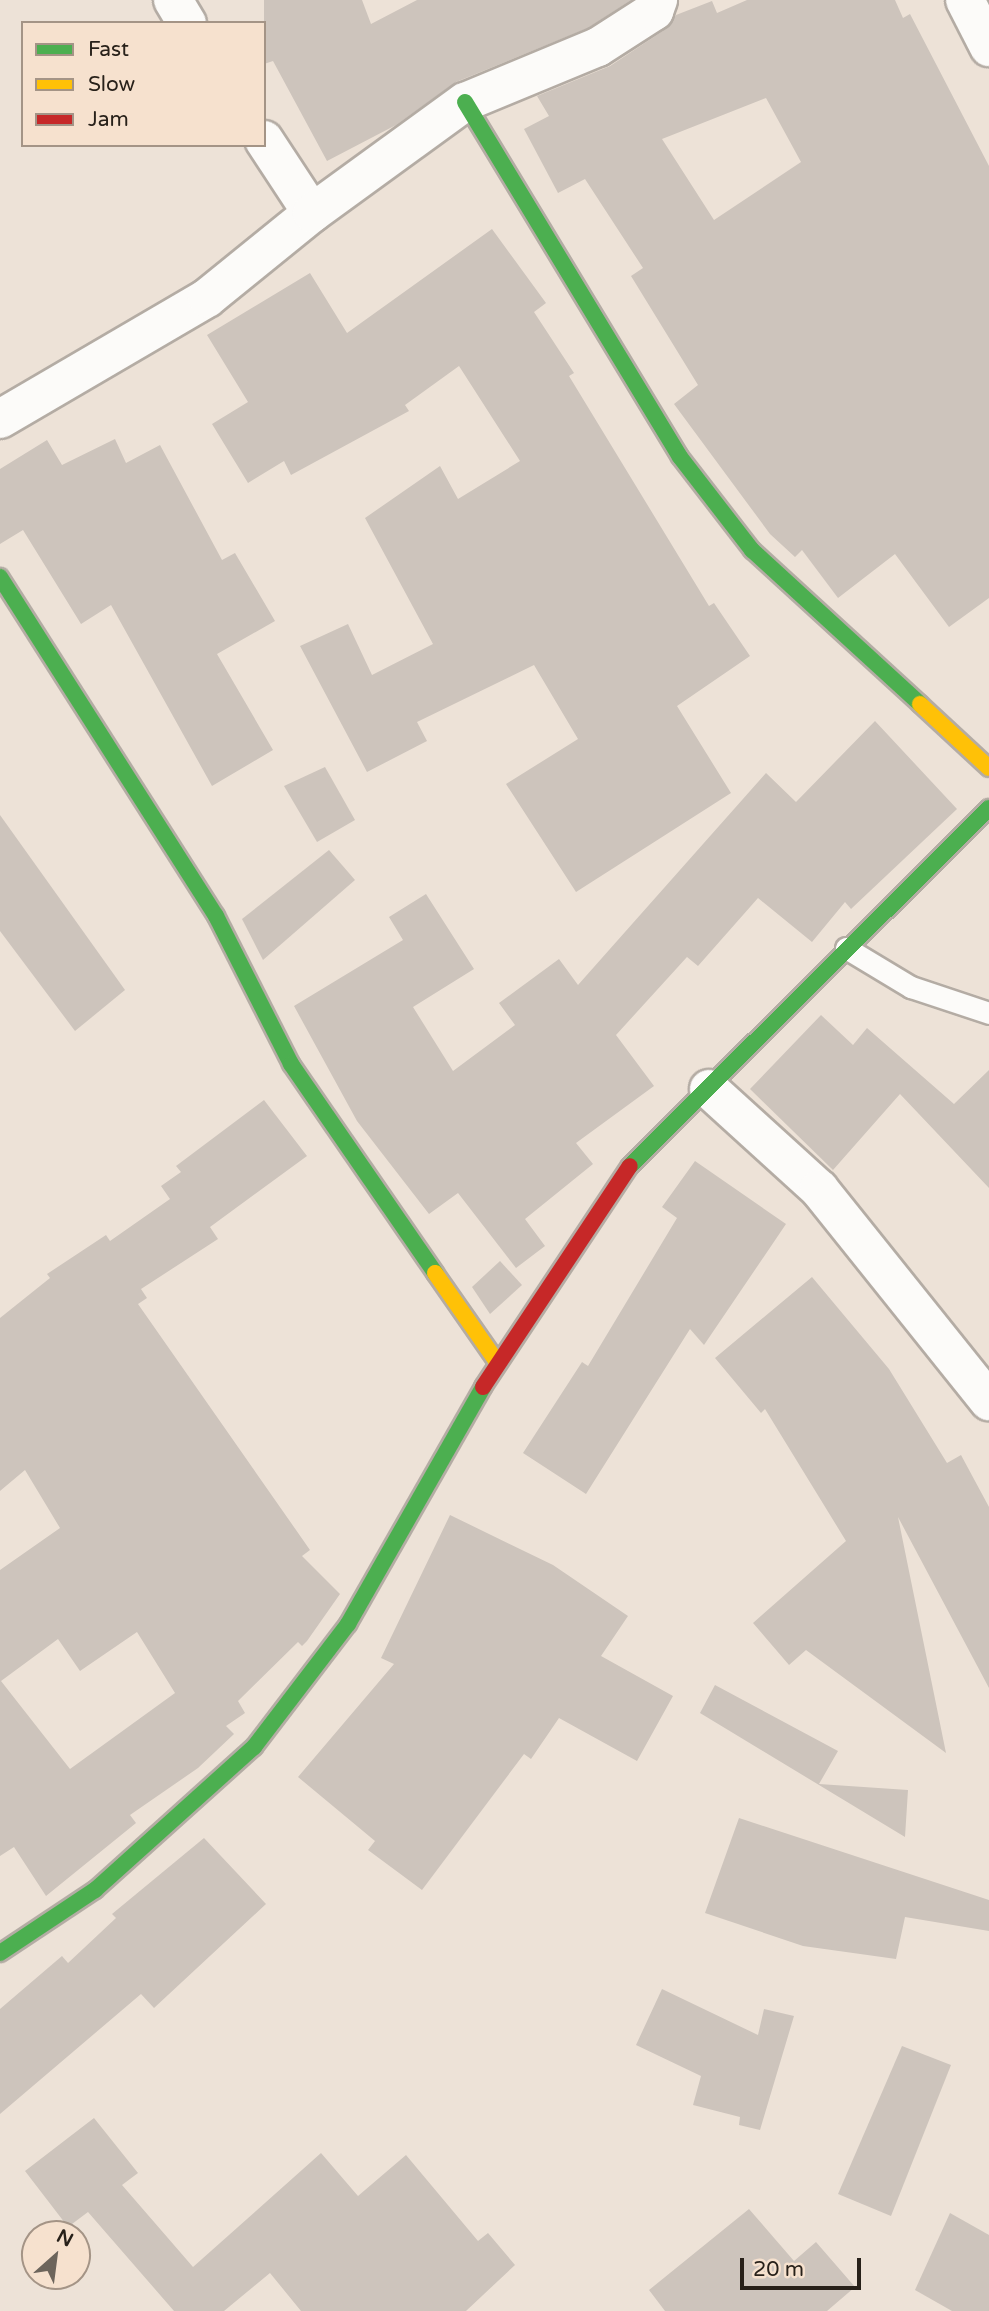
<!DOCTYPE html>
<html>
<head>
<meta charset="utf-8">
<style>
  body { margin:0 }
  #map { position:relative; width:989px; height:2311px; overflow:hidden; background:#ede2d7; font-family:"Varela Round",sans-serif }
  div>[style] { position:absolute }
  .building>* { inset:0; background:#cdc4bc }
  .roads { filter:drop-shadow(2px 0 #b4aca4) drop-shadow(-2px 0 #b4aca4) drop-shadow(0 2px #b4aca4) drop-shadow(0 -2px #b4aca4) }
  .lane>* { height:21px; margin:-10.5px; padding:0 10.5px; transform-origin:10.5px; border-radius:10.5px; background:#fcfbf9 }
  .street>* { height:38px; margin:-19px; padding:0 19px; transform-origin:19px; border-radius:19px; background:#fcfbf9 }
  .fast>* { height:16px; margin:-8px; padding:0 8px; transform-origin:8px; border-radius:8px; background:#4caf50 }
  .slow>* { height:16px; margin:-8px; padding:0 8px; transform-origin:8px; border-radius:8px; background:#ffc107 }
  .jam>* { height:16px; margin:-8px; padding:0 8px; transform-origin:8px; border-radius:8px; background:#c62828 }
  span { translate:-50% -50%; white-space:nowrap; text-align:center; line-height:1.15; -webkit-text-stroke:7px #f6e1ce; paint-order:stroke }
  .legend { position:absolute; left:21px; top:21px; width:245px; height:126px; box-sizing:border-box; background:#f6e1ce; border:2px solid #a49486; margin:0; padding:9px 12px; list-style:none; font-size:21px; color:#28211a }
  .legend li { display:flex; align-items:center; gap:14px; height:35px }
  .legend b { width:35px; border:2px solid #a49486 }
  .north { position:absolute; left:21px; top:2220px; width:70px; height:70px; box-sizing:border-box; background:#f6e1ce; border:2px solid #a49486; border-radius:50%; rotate:28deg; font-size:19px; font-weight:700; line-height:28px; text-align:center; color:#28211a }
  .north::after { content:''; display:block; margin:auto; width:24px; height:32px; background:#6d655c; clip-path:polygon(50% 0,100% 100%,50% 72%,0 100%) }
  .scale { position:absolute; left:740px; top:2258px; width:121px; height:32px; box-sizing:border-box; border:4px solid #28211a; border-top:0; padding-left:9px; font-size:21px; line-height:24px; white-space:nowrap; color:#28211a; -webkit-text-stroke:5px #f6e1ce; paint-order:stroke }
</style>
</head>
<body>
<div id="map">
  <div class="building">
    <i style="clip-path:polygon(264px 0,362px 0,371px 24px,417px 0,631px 0,588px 28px,456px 82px,396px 125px,327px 161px,273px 61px,264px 64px)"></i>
    <i style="clip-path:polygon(evenodd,747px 0,895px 0,903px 18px,910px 14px,989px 166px,989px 598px,949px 627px,895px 554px,838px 598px,802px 550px,795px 557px,770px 534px,674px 404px,698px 385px,631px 276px,643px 268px,585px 179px,558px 193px,524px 129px,549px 116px,537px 96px,610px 66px,666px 29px,676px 15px,712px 1px,717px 13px,747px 0,766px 98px,801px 162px,714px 220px,662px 139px,766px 98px)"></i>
    <i style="clip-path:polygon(492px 229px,546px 303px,534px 312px,574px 373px,569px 376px,709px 606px,714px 603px,750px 656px,677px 706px,731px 793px,576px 892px,506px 784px,578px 739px,534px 665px,417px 722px,427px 741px,367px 772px,300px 646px,348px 624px,372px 675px,433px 644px,365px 518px,440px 466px,458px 499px,520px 461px,459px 366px,405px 405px,409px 411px,291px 475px,284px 461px,248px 483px,212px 424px,248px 402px,207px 335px,310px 273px,347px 333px)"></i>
    <i style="clip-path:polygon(115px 439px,126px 463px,160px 445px,222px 560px,235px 553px,275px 621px,217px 654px,273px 750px,212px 786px,111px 605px,81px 624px,23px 530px,0 544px,0 469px,47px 440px,62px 465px)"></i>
    <i style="clip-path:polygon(875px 721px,957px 809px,851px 909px,845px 902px,812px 942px,758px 898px,698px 966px,687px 957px,616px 1035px,654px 1086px,576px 1143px,593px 1164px,525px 1219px,545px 1246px,516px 1268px,458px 1193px,429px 1214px,357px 1121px,294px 1006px,403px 940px,389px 917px,426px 894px,474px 969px,413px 1007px,453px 1071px,515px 1025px,499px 1003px,559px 959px,578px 985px,766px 773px,796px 802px)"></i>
    <i style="clip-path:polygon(325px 767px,355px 820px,317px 842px,284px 786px)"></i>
    <i style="clip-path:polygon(0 815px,125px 990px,75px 1031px,0 931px)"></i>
    <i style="clip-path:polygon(329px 850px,355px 880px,263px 960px,242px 919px)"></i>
    <i style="clip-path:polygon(821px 1015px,853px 1045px,867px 1028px,954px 1104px,989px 1070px,989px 1188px,900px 1094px,833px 1170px,750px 1089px)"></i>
    <i style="clip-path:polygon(evenodd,264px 1100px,307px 1156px,210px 1227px,218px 1239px,141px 1289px,147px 1298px,138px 1304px,310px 1550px,302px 1556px,340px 1594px,307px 1641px,302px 1646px,298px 1642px,238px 1701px,245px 1713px,226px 1726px,234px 1734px,198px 1768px,130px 1815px,136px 1823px,46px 1896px,14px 1847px,0 1856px,0 1570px,60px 1528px,25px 1470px,0 1491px,0 1318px,50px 1278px,47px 1274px,106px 1235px,110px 1241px,170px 1199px,161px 1186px,181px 1172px,176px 1166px,264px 1100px,137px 1632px,175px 1693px,70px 1769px,1px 1681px,58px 1639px,80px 1671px,137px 1632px)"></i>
    <i style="clip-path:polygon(695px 1161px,786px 1224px,704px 1345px,690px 1329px,586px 1494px,523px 1453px,582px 1362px,588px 1366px,677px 1218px,662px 1207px)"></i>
    <i style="clip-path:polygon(500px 1261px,522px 1285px,490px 1314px,472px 1287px)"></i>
    <i style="clip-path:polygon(812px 1277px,889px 1369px,947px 1463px,961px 1455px,989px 1507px,989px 1688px,898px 1517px,946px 1753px,806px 1650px,789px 1665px,753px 1623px,846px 1541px,765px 1409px,761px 1413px,715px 1358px)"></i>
    <i style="clip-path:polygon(450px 1515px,553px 1565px,628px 1616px,601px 1656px,673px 1696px,637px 1761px,559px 1718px,531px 1759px,524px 1754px,422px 1890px,368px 1850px,375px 1841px,298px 1777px,394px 1664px,381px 1658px)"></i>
    <i style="clip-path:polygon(715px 1685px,838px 1751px,819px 1784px,908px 1790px,905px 1837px,700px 1713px)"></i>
    <i style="clip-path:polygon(739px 1818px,989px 1900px,989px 1931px,905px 1917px,896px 1959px,803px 1946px,705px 1913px)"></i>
    <i style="clip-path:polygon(204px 1838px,266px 1904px,154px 2008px,141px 1994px,0 2114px,0 2009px,62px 1956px,68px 1963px,116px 1918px,112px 1914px)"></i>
    <i style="clip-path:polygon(662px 1989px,758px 2035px,764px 2009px,794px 2016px,760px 2130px,739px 2125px,740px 2117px,693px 2105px,701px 2076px,636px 2045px)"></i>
    <i style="clip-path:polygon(902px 2046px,951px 2065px,891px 2216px,838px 2194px)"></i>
    <i style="clip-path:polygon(94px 2118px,138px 2173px,122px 2185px,193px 2267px,321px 2153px,358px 2196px,406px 2155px,478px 2241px,488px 2233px,515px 2265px,466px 2311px,301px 2311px,270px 2273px,224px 2311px,174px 2311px,88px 2212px,68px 2227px,25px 2171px)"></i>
    <i style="clip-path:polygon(749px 2209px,794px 2261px,816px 2242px,855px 2287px,827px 2311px,665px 2311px,649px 2290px)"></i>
    <i style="clip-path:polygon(950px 2213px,989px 2235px,989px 2311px,952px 2311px,915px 2290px)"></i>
  </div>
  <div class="roads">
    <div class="lane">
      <i style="left:846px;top:948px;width:76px;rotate:31deg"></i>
      <i style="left:911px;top:987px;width:82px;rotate:18.4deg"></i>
    </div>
    <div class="street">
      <i style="left:173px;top:0;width:27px;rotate:59deg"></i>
      <i style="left:965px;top:0;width:53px;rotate:62.9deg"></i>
      <i style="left:264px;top:140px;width:87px;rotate:56.7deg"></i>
      <i style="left:0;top:419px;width:240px;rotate:-30.3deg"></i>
      <i style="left:207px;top:298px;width:135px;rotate:-39deg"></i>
      <i style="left:312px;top:213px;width:189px;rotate:-36deg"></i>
      <i style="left:465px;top:102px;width:144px;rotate:-22.5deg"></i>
      <i style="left:598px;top:47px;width:67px;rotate:-32.7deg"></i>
      <i style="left:654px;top:11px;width:12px;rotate:-70deg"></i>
      <i style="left:709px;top:1089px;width:149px;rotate:42.3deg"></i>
      <i style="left:819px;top:1189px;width:272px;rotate:51.3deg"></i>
    </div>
    <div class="fast">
      <i style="left:465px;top:102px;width:415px;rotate:58.8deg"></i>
      <i style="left:680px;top:457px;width:118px;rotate:52.3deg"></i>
      <i style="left:752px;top:550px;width:228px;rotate:42.5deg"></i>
      <i style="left:0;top:577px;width:402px;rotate:57.5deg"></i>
      <i style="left:216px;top:916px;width:166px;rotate:63.1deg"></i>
      <i style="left:291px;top:1064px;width:254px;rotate:55.4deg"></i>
      <i style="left:630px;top:1166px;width:507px;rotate:-44.92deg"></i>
      <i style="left:0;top:1953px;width:114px;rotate:-33.6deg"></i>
      <i style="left:95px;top:1890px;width:214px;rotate:-42deg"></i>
      <i style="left:254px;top:1747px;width:155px;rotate:-52.6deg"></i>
      <i style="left:348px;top:1624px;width:273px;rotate:-60.3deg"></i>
    </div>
    <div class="slow">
      <i style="left:920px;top:704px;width:94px;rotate:42.8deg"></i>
      <i style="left:435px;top:1273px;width:108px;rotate:55.1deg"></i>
    </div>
    <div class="jam">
      <i style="left:483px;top:1387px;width:265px;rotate:-56.4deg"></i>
    </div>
  </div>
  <ul class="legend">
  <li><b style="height:9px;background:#4caf50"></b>Fast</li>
  <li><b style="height:9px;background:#ffc107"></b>Slow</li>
  <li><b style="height:9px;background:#c62828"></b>Jam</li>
  </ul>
  <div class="north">N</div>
  <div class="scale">20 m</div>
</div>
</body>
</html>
